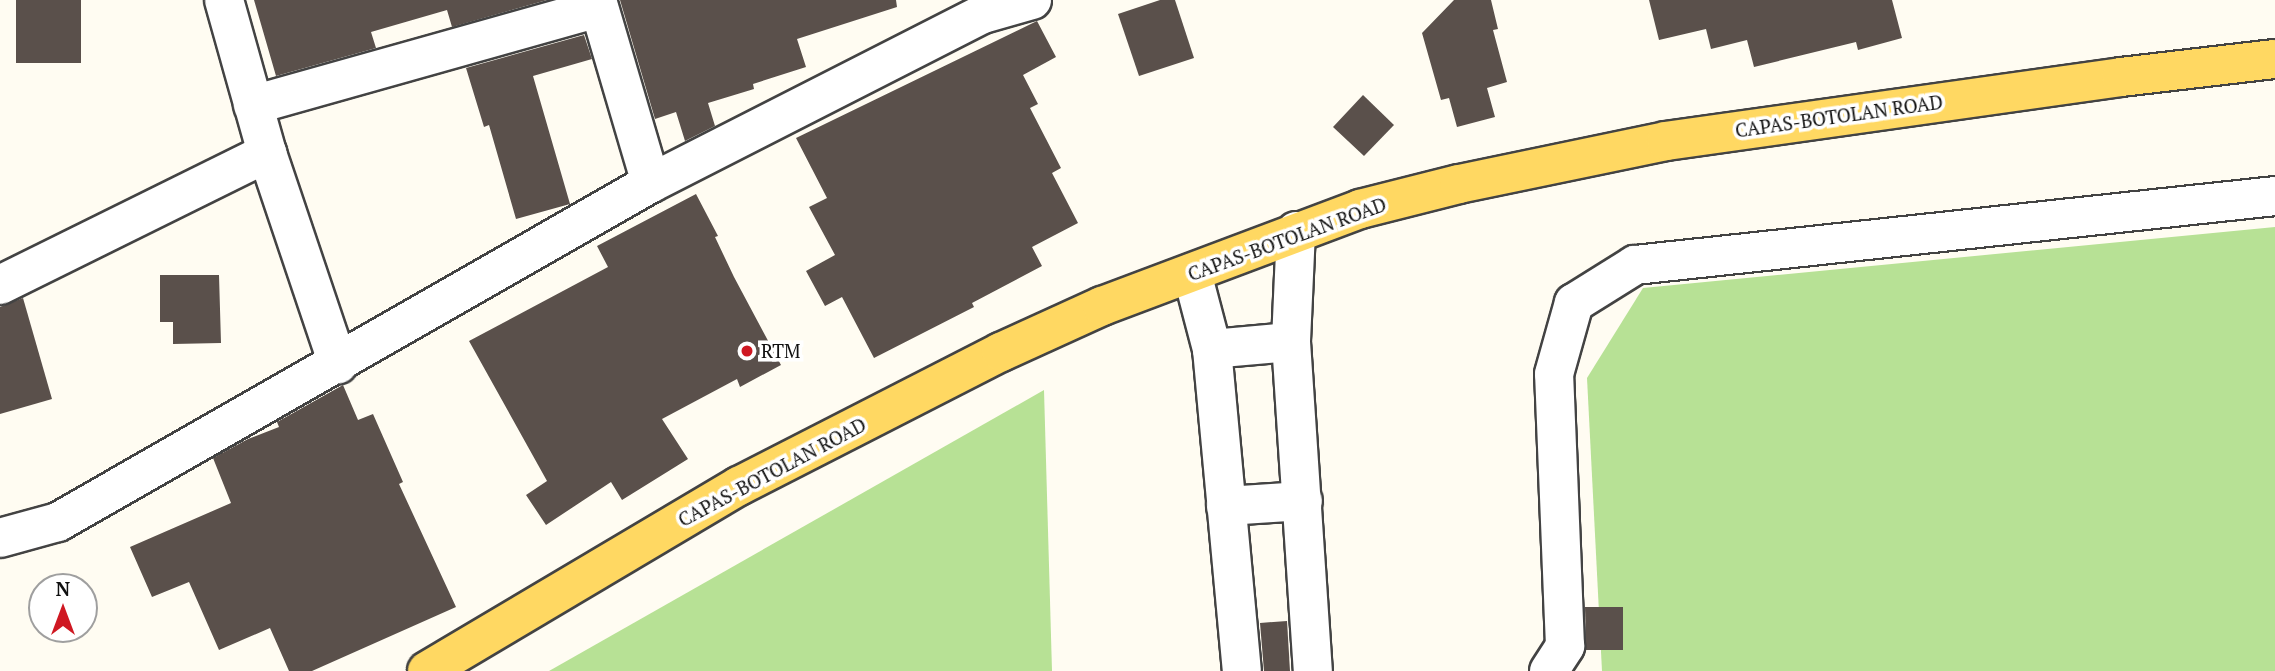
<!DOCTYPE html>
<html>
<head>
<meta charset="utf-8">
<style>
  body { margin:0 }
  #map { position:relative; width:2275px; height:671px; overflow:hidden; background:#fffcf2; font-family:"PT Serif",serif }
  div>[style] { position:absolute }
  .forest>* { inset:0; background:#b7e195 }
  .building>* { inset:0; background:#5a504b }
  .roads { filter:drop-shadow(2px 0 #434343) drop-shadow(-2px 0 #434343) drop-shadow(0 2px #434343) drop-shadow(0 -2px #434343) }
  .minor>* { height:38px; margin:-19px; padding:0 19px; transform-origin:19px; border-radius:19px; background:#fff }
  .major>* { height:38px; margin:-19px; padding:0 19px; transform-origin:19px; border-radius:19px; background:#ffd862 }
  .dots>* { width:19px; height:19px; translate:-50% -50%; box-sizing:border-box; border:4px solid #fff; border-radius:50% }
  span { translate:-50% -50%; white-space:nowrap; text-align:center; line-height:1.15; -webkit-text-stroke:7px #fff; paint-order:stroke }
  .street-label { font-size:19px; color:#101010 }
  .poi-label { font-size:19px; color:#101010 }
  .left { translate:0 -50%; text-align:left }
  .north { position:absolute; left:28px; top:573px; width:70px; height:70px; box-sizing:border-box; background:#fff; border:2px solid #9f9f9f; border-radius:50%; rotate:0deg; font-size:19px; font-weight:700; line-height:28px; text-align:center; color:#101010 }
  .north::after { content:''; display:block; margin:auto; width:24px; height:32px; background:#cf1822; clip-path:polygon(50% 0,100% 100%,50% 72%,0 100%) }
</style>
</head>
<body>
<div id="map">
  <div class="forest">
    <i style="clip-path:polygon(2275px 227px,2275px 671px,1602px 671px,1587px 378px,1643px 288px)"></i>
    <i style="clip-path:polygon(1044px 390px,1052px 671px,549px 671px)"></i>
  </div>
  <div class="building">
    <i style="clip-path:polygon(16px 0,81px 0,81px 63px,16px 63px)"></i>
    <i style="clip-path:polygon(254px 0,547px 0,452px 27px,447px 10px,371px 32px,376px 48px,276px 76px)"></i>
    <i style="clip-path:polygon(620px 0,896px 0,897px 7px,797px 39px,806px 67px,753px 84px,754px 89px,708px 103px,715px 126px,685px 141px,676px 112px,655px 119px)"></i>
    <i style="clip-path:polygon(1160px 0,1175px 0,1194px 58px,1139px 76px,1118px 14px)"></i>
    <i style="clip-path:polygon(1454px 0,1491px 0,1498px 29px,1493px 30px,1507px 82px,1487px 88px,1495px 117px,1457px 127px,1449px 98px,1441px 100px,1422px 33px)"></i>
    <i style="clip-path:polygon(1649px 0,1892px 0,1902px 38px,1858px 50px,1856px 42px,1754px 67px,1747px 40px,1711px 49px,1706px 29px,1659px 40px)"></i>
    <i style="clip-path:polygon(1037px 21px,1056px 57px,1023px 75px,1038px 104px,1030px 108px,1061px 168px,1052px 173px,1078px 223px,1032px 247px,1042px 266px,972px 303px,974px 307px,874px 358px,842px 297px,825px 306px,806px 271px,835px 255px,809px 207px,827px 198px,796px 138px)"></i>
    <i style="clip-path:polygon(584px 35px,592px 59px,533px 76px,570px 204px,516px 219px,489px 125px,484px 127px,466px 68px)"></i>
    <i style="clip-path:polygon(1363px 95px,1394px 125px,1364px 156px,1333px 127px)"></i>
    <i style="clip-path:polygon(696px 194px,718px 236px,715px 237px,734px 277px,781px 365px,740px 387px,737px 379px,662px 419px,688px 459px,622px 500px,611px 482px,546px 525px,526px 495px,547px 481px,469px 341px,608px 267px,597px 246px)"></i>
    <i style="clip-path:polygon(160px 275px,219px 275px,221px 343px,173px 344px,173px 322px,160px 322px)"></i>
    <i style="clip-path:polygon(23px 298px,52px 399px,0 414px,0 307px)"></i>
    <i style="clip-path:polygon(343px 385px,358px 420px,373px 414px,403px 482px,399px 484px,456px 607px,312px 671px,289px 671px,270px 628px,219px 650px,189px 582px,152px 597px,130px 547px,231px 503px,213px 458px,248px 439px,279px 427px,277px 422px)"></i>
    <i style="clip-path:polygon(1585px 607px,1623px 607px,1623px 650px,1586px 650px)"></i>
    <i style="clip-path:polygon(1287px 621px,1290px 671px,1264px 671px,1260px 623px)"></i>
  </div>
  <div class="roads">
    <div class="minor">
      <i style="left:224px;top:0;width:159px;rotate:74.3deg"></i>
      <i style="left:267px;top:153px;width:223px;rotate:71.4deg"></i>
      <i style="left:597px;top:0;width:191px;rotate:73.6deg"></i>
      <i style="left:253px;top:105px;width:359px;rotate:-15.7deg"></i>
      <i style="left:1296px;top:231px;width:111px;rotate:92.6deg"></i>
      <i style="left:1291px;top:342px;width:330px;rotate:86.2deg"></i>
      <i style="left:1192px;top:273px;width:79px;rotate:75.3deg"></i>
      <i style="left:1212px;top:349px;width:323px;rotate:84.7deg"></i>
      <i style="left:0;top:285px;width:298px;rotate:-26.3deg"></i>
      <i style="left:1212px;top:349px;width:79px;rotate:-5.1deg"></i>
      <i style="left:1226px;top:506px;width:77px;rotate:-3.7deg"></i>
      <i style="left:0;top:538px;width:60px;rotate:-15.4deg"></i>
      <i style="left:58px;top:522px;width:683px;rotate:-29.76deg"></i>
      <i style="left:651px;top:183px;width:373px;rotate:-27deg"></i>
      <i style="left:983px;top:14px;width:51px;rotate:-15.9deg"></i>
      <i style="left:1549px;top:671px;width:30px;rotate:-57deg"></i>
      <i style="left:1565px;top:646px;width:272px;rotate:-92.3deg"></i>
      <i style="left:1554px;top:374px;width:74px;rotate:-74.3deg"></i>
      <i style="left:1574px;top:303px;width:72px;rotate:-31.9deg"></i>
      <i style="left:1635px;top:265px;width:644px;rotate:-6.15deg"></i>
    </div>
    <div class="major">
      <i style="left:427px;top:671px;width:363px;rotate:-30.7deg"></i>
      <i style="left:739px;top:486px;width:294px;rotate:-27.1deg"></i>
      <i style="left:1001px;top:352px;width:111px;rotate:-24.5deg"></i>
      <i style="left:1102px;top:306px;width:276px;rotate:-20.6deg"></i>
      <i style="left:1360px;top:209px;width:102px;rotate:-14.2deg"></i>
      <i style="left:1459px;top:184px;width:211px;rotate:-11.7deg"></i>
      <i style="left:1666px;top:141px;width:459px;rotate:-8deg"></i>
      <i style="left:2121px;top:77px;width:155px;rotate:-6.7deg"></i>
    </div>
  </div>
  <div class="dots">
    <i style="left:747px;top:351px;background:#cf1822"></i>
  </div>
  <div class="street-label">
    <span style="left:1839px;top:116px;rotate:-8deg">CAPAS-BOTOLAN ROAD</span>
    <span style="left:1287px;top:239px;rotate:-20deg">CAPAS-BOTOLAN ROAD</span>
    <span style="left:772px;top:472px;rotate:-28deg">CAPAS-BOTOLAN ROAD</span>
  </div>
  <div class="poi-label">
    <span class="left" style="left:761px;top:351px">RTM</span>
  </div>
  <div class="north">N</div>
</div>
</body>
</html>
